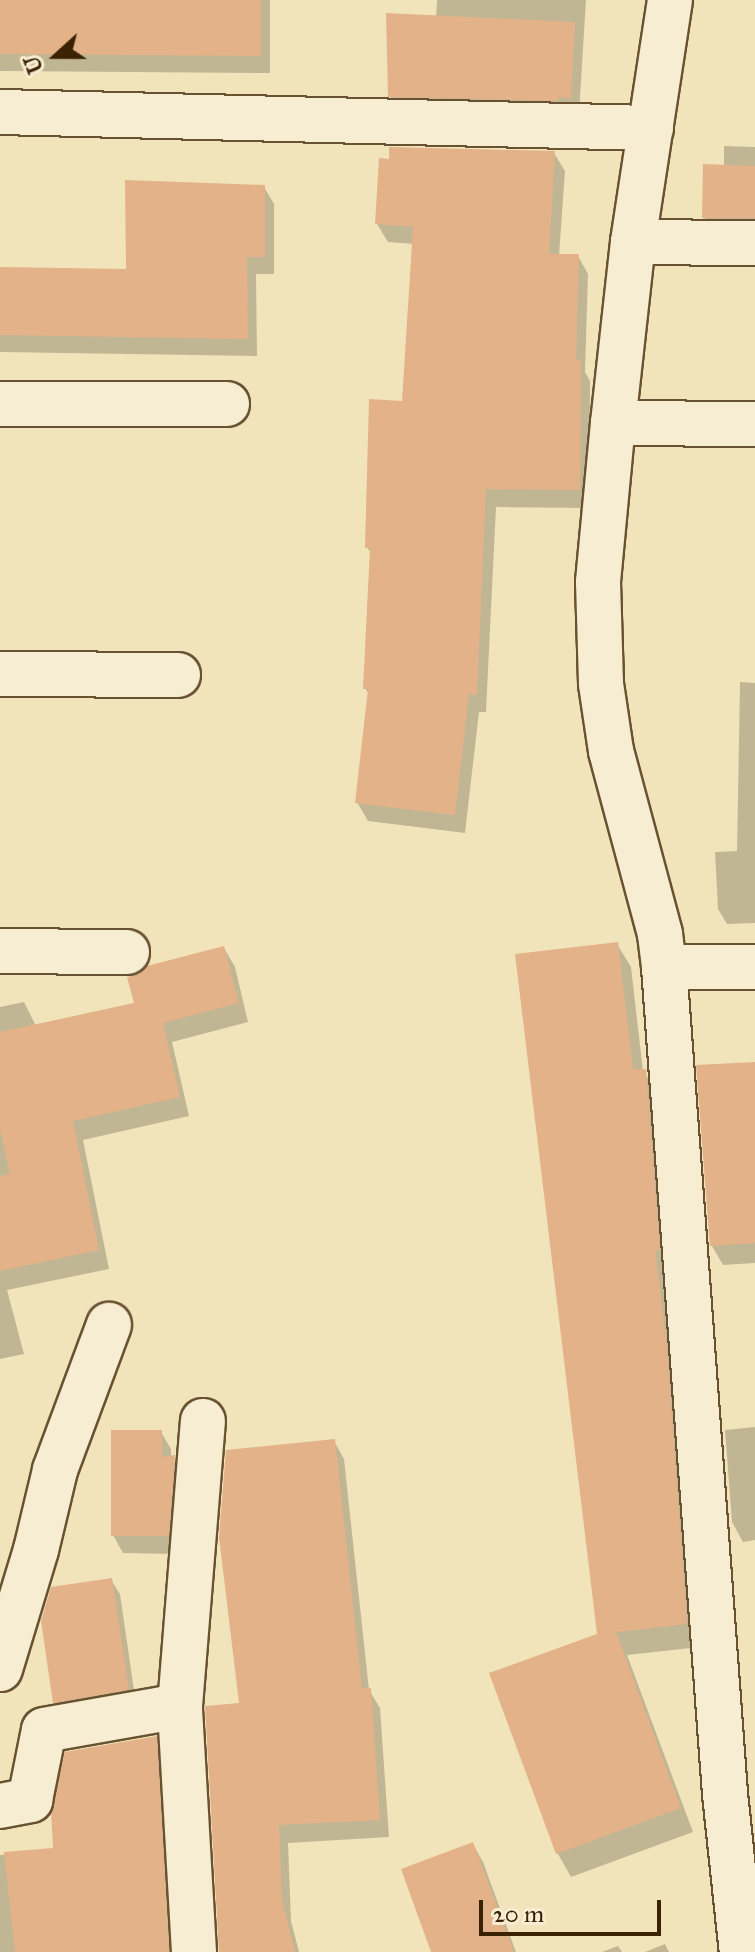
<!DOCTYPE html>
<html>
<head>
<meta charset="utf-8">
<style>
  body { margin:0 }
  #map { position:relative; width:755px; height:1952px; overflow:hidden; background:#f2e4ba; font-family:"IM FELL Great Primer",serif }
  div>[style] { position:absolute }
  .shadow>* { inset:0; background:#0003 }
  .building>* { inset:0; background:#e3b288 }
  .roads { filter:drop-shadow(2px 0 #695231) drop-shadow(-2px 0 #695231) drop-shadow(0 2px #695231) drop-shadow(0 -2px #695231) }
  .street>* { height:44px; margin:-22px; padding:0 22px; transform-origin:22px; border-radius:22px; background:#f7edd2 }
  .secondary>* { height:44px; margin:-22px; padding:0 22px; transform-origin:22px; border-radius:22px; background:#f7edd2 }
  span { translate:-50% -50%; white-space:nowrap; text-align:center; line-height:1.15; -webkit-text-stroke:8px #f7edd2; paint-order:stroke }
  .north { position:absolute; left:16px; top:16px; width:80px; height:80px; -webkit-text-stroke:6px #f7edd2; paint-order:stroke; rotate:249deg; font-size:22px; font-weight:700; line-height:32px; text-align:center; color:#3b2203 }
  .north::after { content:''; display:block; margin:auto; width:28px; height:36px; background:#3b2203; clip-path:polygon(50% 0,100% 100%,50% 72%,0 100%) }
  .scale { position:absolute; left:479px; top:1900px; width:182px; height:36px; box-sizing:border-box; border:4px solid #3b2203; border-top:0; padding-left:10px; font-size:24px; line-height:28px; white-space:nowrap; color:#3b2203; -webkit-text-stroke:6px #f7edd2; paint-order:stroke }
</style>
</head>
<body>
<div id="map">
  <div class="shadow">
    <i style="clip-path:polygon(0 0,270px 0,270px 73px,0 71px)"></i>
    <i style="clip-path:polygon(437px 0,586px 0,579px 114px,399px 113px,390px 96px,436px 18px)"></i>
    <i style="clip-path:polygon(724px 146px,755px 147px,755px 239px,716px 237px,704px 217px,724px 167px)"></i>
    <i style="clip-path:polygon(554px 153px,565px 171px,559px 256px,578px 256px,588px 274px,585px 372px,590px 381px,589px 508px,496px 507px,486px 712px,479px 712px,465px 833px,368px 821px,357px 802px,370px 696px,365px 688px,372px 555px,367px 547px,403px 403px,414px 244px,388px 242px,377px 224px)"></i>
    <i style="clip-path:polygon(264px 187px,274px 204px,274px 274px,256px 274px,257px 356px,0 352px,0 269px,128px 271px)"></i>
    <i style="clip-path:polygon(740px 682px,755px 683px,755px 923px,727px 924px,718px 909px,715px 852px,737px 851px)"></i>
    <i style="clip-path:polygon(617px 944px,631px 967px,643px 1071px,659px 1094px,700px 1647px,627px 1655px,693px 1832px,571px 1877px,558px 1854px,492px 1674px,599px 1635px)"></i>
    <i style="clip-path:polygon(224px 948px,235px 967px,248px 1022px,172px 1042px,189px 1116px,83px 1140px,109px 1269px,7px 1290px,24px 1354px,0 1359px,0 1007px,24px 1002px,36px 1026px,136px 1004px)"></i>
    <i style="clip-path:polygon(755px 1063px,755px 1263px,723px 1265px,712px 1246px)"></i>
    <i style="clip-path:polygon(755px 1427px,755px 1540px,743px 1542px,732px 1522px,725px 1430px)"></i>
    <i style="clip-path:polygon(161px 1432px,171px 1449px,171px 1458px,184px 1475px,178px 1554px,123px 1553px,113px 1535px)"></i>
    <i style="clip-path:polygon(334px 1441px,344px 1459px,369px 1690px,380px 1708px,389px 1837px,288px 1843px,291px 1921px,299px 1952px,221px 1952px,241px 1704px)"></i>
    <i style="clip-path:polygon(111px 1580px,120px 1594px,136px 1704px,63px 1717px,55px 1702px)"></i>
    <i style="clip-path:polygon(156px 1738px,166px 1756px,177px 1952px,0 1952px,0 1855px,55px 1849px)"></i>
    <i style="clip-path:polygon(473px 1844px,483px 1862px,516px 1952px,433px 1952px)"></i>
    <i style="clip-path:polygon(665px 1944px,669px 1952px,645px 1952px)"></i>
    <i style="clip-path:polygon(618px 1946px,622px 1952px,602px 1952px)"></i>
  </div>
  <div class="building">
    <i style="clip-path:polygon(0 0,261px 0,261px 56px,0 54px)"></i>
    <i style="clip-path:polygon(386px 13px,575px 22px,571px 98px,559px 97px,558px 101px,388px 97px)"></i>
    <i style="clip-path:polygon(389px 147px,555px 151px,549px 254px,579px 254px,576px 360px,581px 360px,580px 490px,486px 489px,477px 695px,469px 694px,455px 815px,355px 803px,368px 689px,363px 689px,370px 548px,365px 548px,369px 399px,402px 401px,413px 227px,375px 224px,379px 158px,389px 159px)"></i>
    <i style="clip-path:polygon(703px 164px,755px 166px,755px 218px,702px 218px)"></i>
    <i style="clip-path:polygon(125px 180px,265px 185px,265px 257px,247px 257px,248px 339px,0 335px,0 267px,126px 269px)"></i>
    <i style="clip-path:polygon(618px 942px,633px 1069px,646px 1069px,660px 1250px,655px 1250px,667px 1348px,687px 1624px,616px 1632px,681px 1808px,556px 1854px,489px 1673px,597px 1634px,515px 954px)"></i>
    <i style="clip-path:polygon(224px 946px,239px 1003px,163px 1023px,180px 1097px,73px 1121px,99px 1250px,0 1271px,0 1176px,10px 1174px,0 1129px,0 1032px,134px 1003px,127px 977px,139px 974px,147px 966px)"></i>
    <i style="clip-path:polygon(755px 1062px,755px 1243px,710px 1246px,696px 1065px)"></i>
    <i style="clip-path:polygon(111px 1430px,162px 1430px,162px 1457px,175px 1455px,169px 1536px,111px 1536px)"></i>
    <i style="clip-path:polygon(335px 1439px,362px 1689px,371px 1688px,380px 1820px,279px 1825px,282px 1901px,295px 1952px,219px 1952px,205px 1706px,239px 1703px,219px 1537px,226px 1450px)"></i>
    <i style="clip-path:polygon(112px 1578px,129px 1690px,53px 1703px,41px 1621px,51px 1587px)"></i>
    <i style="clip-path:polygon(157px 1736px,169px 1952px,15px 1952px,4px 1852px,53px 1848px,51px 1812px,65px 1752px)"></i>
    <i style="clip-path:polygon(473px 1842px,514px 1952px,431px 1952px,401px 1869px)"></i>
  </div>
  <div class="roads">
    <div class="street">
      <i style="left:0;top:112px;width:651px;rotate:1.41deg"></i>
      <i style="left:633px;top:242px;width:122px;rotate:0.5deg"></i>
      <i style="left:0;top:404px;width:227px"></i>
      <i style="left:613px;top:423px;width:142px;rotate:0.4deg"></i>
      <i style="left:0;top:674px;width:178px;rotate:0.3deg"></i>
      <i style="left:0;top:951px;width:127px;rotate:0.5deg"></i>
      <i style="left:664px;top:967px;width:91px"></i>
      <i style="left:0;top:1669px;width:124px;rotate:-73.2deg"></i>
      <i style="left:36px;top:1550px;width:82px;rotate:-76.6deg"></i>
      <i style="left:55px;top:1470px;width:155px;rotate:-69.6deg"></i>
      <i style="left:0;top:1806px;width:31px;rotate:-11deg"></i>
      <i style="left:30px;top:1800px;width:71px;rotate:-78.7deg"></i>
      <i style="left:44px;top:1730px;width:138px;rotate:-10deg"></i>
      <i style="left:194px;top:1952px;width:246px;rotate:-93.3deg"></i>
      <i style="left:180px;top:1706px;width:286px;rotate:-85.4deg"></i>
    </div>
    <div class="secondary">
      <i style="left:670px;top:0;width:245px;rotate:98.7deg"></i>
      <i style="left:633px;top:242px;width:182px;rotate:96.3deg"></i>
      <i style="left:613px;top:423px;width:160px;rotate:95.4deg"></i>
      <i style="left:598px;top:582px;width:102px;rotate:88.3deg"></i>
      <i style="left:601px;top:684px;width:68px;rotate:81.5deg"></i>
      <i style="left:611px;top:751px;width:189px;rotate:75deg"></i>
      <i style="left:660px;top:934px;width:33px;rotate:83deg"></i>
      <i style="left:664px;top:967px;width:829px;rotate:85.78deg"></i>
      <i style="left:725px;top:1794px;width:159px;rotate:83.9deg"></i>
    </div>
  </div>
  <div class="north">U</div>
  <div class="scale">20 m</div>
</div>
</body>
</html>
